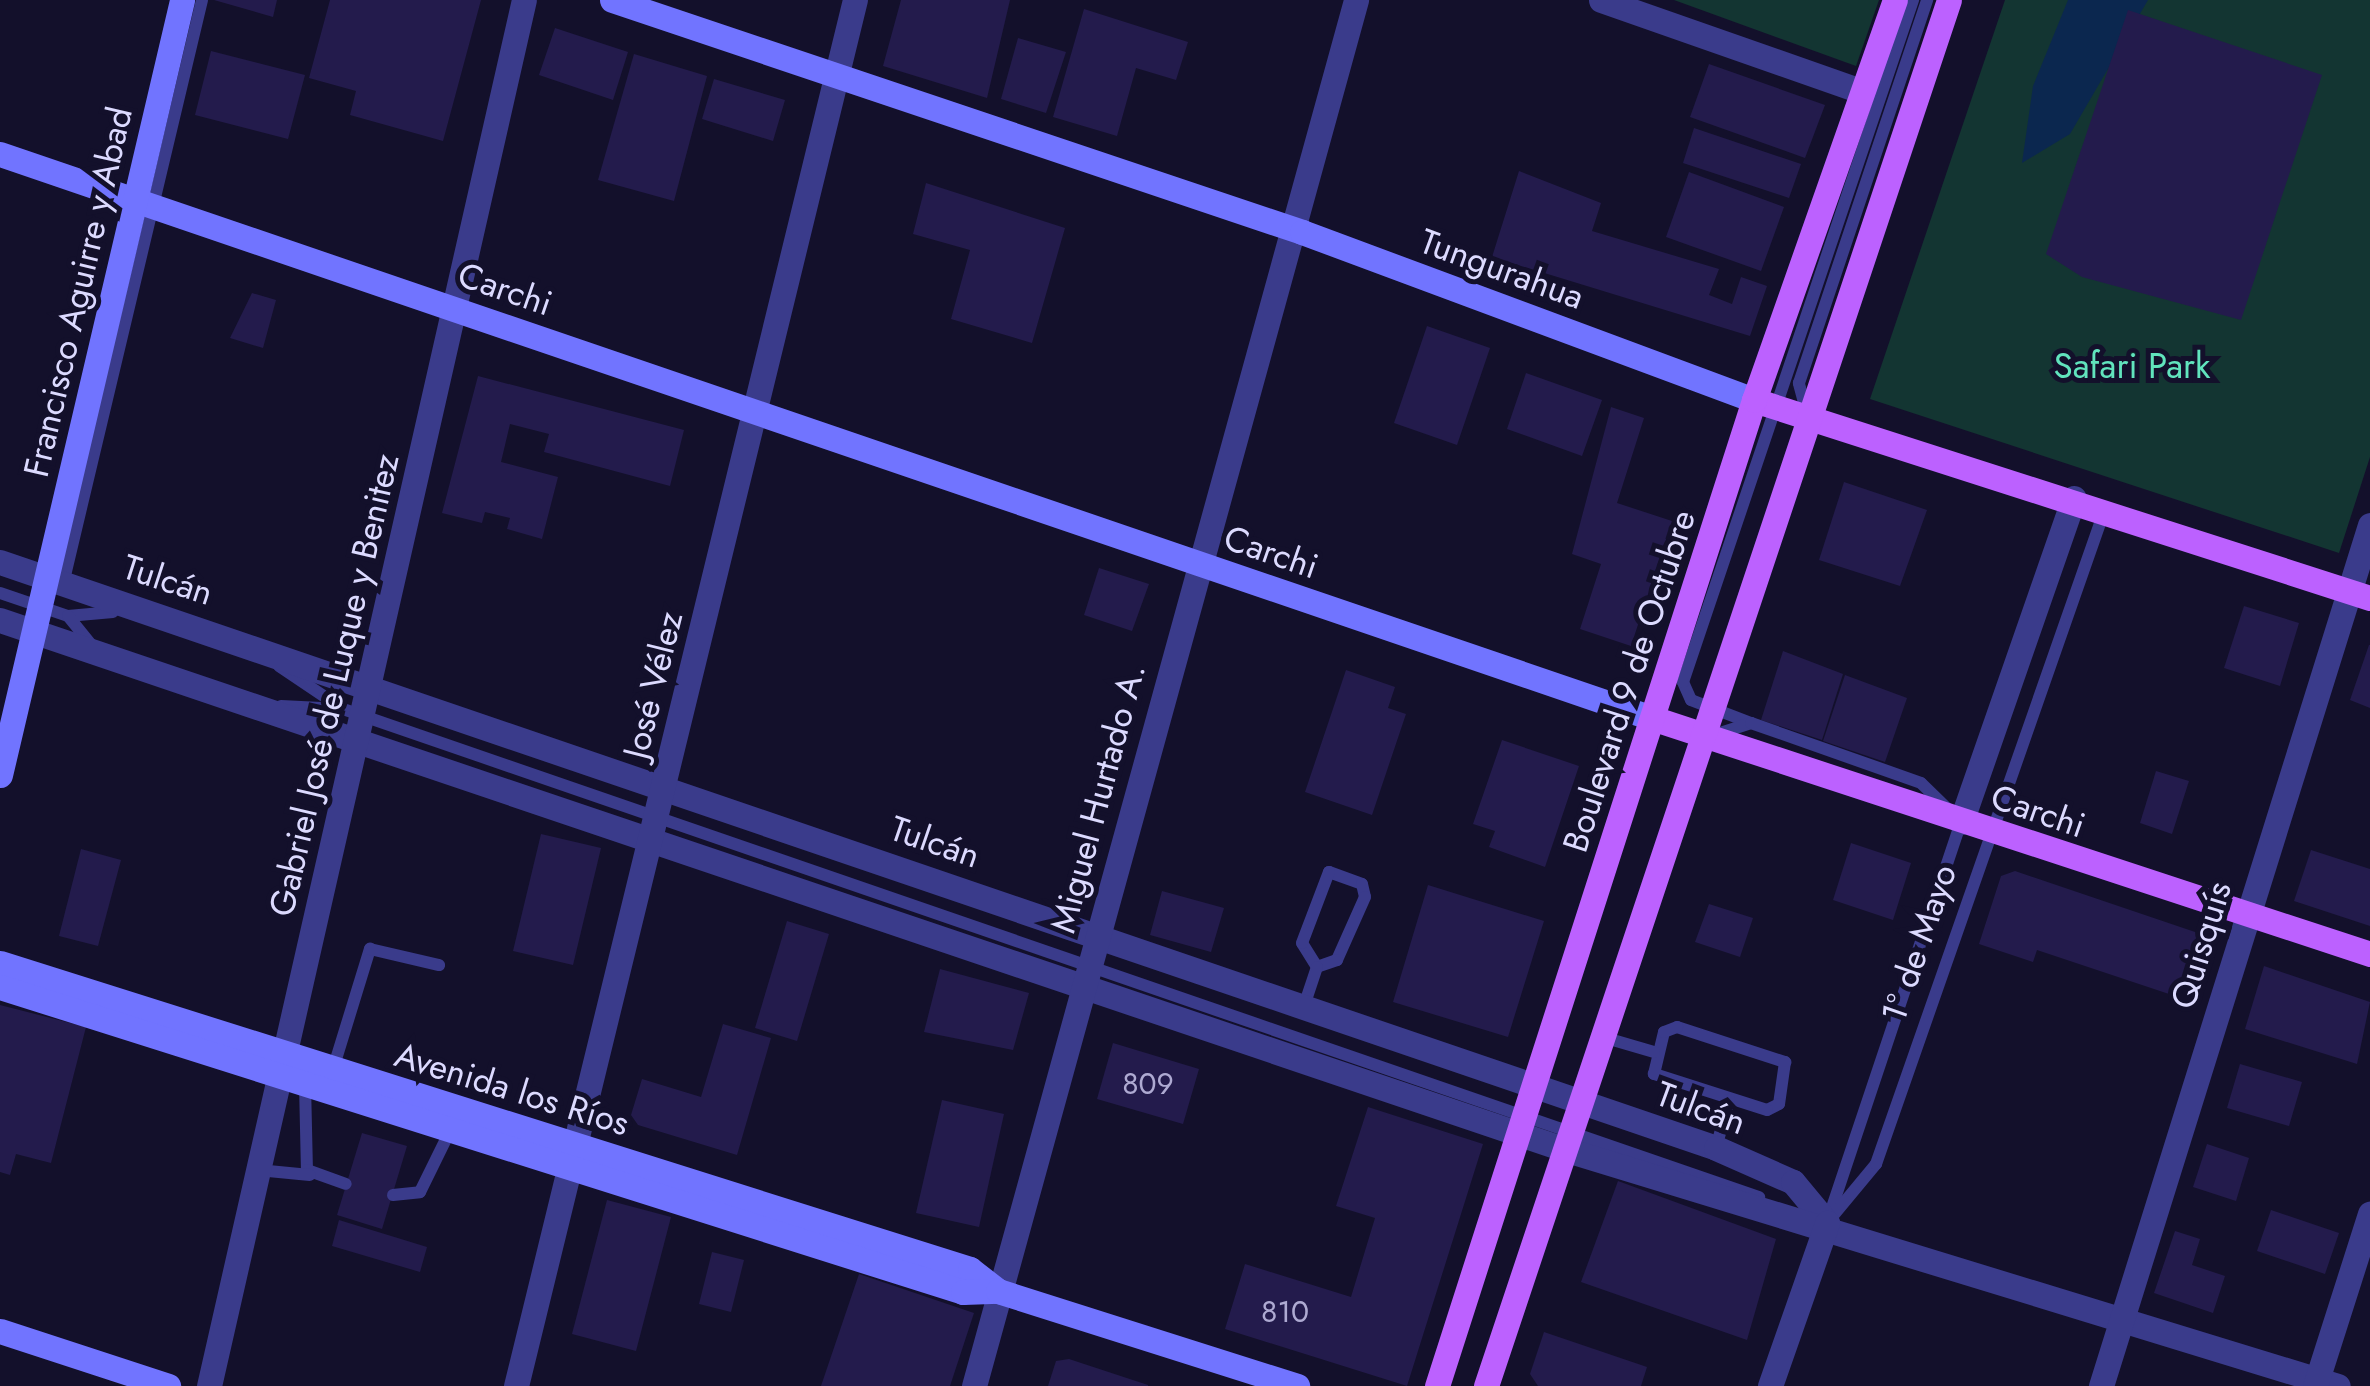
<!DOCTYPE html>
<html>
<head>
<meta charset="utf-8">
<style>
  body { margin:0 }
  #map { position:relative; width:2370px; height:1386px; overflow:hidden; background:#13102b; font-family:Jost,sans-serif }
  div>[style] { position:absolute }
  .green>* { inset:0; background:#133532 }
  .water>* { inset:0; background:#0b274f }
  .building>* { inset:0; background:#231b4c }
  .service>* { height:12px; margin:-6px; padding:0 6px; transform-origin:6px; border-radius:6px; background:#3a3b8b }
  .minor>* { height:25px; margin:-12.5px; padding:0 12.5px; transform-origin:12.5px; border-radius:12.5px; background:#3a3b8b }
  .tertiary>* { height:25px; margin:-12.5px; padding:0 12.5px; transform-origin:12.5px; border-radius:12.5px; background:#3a3b8b }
  .secondary>* { height:25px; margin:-12.5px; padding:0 12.5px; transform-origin:12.5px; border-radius:12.5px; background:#7174ff }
  .primary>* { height:25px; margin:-12.5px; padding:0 12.5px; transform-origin:12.5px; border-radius:12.5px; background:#bc61ff }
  span { translate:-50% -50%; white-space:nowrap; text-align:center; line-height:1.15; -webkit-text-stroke:10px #13102b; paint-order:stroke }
  .number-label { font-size:30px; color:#aeaad2 }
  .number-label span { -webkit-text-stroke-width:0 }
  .street-label { font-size:35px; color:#dcdaff }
  .park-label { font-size:35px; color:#61e4bd }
</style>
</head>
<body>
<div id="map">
  <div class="green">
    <i style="clip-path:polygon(1674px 0,1879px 0,1856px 66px)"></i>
    <i style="clip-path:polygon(2005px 0,2370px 0,2370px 457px,2339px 553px,1870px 399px)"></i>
  </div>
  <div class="water">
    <i style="clip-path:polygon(2068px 0,2148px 0,2070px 134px,2022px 163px,2033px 86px)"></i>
  </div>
  <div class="building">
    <i style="clip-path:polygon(214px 0,277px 0,273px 17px)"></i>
    <i style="clip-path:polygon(330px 0,481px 0,443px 141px,350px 115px,356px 91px,309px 78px)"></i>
    <i style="clip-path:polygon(901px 0,1010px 0,987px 98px,883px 66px)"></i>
    <i style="clip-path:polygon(1084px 9px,1188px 42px,1176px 80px,1136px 68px,1117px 136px,1053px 117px)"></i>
    <i style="clip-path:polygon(2128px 10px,2322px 75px,2241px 320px,2082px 277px,2046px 254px)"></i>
    <i style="clip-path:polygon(555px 28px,628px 52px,613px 100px,539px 75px)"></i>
    <i style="clip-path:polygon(1018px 38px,1066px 52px,1046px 113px,1001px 99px)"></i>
    <i style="clip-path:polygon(211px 51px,305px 75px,288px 139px,195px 115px)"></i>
    <i style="clip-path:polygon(634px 54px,707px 76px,674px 201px,598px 180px)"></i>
    <i style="clip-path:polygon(1709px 64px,1825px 105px,1805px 158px,1690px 117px)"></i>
    <i style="clip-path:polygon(714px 79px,785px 100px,773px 141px,702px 119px)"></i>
    <i style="clip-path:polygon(1694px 128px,1801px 164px,1789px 198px,1683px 163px)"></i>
    <i style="clip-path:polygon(1519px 171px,1601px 203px,1592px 231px,1719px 269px,1709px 295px,1732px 304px,1741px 277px,1767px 286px,1750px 336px,1492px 257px)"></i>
    <i style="clip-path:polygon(1689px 172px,1784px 207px,1761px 271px,1666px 237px)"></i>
    <i style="clip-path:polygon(926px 183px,1065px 228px,1032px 343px,951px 319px,970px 250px,913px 234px)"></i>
    <i style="clip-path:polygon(252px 293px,276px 300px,263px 348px,230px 338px)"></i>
    <i style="clip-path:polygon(1427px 326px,1490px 348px,1457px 445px,1394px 423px)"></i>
    <i style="clip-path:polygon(1526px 373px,1602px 400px,1582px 456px,1507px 429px)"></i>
    <i style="clip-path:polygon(478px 376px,684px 430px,670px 486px,544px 452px,549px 434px,510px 424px,501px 462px,558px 477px,542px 539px,507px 529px,510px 518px,485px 512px,482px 523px,442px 513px)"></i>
    <i style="clip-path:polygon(1611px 407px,1644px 418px,1617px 503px,1672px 521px,1631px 646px,1580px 629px,1601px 564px,1572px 554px)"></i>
    <i style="clip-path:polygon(1844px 482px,1927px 510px,1900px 586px,1819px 560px)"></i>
    <i style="clip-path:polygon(1099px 568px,1149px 584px,1132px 631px,1084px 615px)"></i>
    <i style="clip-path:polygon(2244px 606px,2299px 623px,2280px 686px,2224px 668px)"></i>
    <i style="clip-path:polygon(2369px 645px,2370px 645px,2370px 708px,2350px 700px)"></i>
    <i style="clip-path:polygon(1783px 651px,1843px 674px,1822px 740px,1761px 720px)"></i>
    <i style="clip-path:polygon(1346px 670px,1395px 687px,1388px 708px,1406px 714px,1372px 815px,1305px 792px)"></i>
    <i style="clip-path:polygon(1845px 675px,1907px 698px,1885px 762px,1823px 741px)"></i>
    <i style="clip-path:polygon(1502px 740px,1579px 766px,1545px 867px,1489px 847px,1495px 831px,1473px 824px)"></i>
    <i style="clip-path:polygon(2156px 771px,2189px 781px,2172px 834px,2140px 823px)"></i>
    <i style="clip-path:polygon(541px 834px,601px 848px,573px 965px,513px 951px)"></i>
    <i style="clip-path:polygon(1851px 843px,1911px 863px,1893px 920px,1833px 900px)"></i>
    <i style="clip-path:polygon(81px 849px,121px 860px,98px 946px,59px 936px)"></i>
    <i style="clip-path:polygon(2311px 850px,2370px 869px,2370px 926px,2294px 901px)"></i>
    <i style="clip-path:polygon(2015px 871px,2198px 933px,2178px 997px,2037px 950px,2033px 962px,1979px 944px,2001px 876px)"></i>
    <i style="clip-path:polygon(1428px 885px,1544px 921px,1508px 1037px,1393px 1002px)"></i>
    <i style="clip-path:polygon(1162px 891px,1224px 908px,1211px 952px,1150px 935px)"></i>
    <i style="clip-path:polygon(1709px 904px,1753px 918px,1740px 957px,1695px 942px)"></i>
    <i style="clip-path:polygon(787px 921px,829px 934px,797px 1041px,755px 1028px)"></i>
    <i style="clip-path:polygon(2264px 966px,2370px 1002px,2357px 1064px,2245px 1029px)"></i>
    <i style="clip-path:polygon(940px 969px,1029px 993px,1013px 1050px,924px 1032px)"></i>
    <i style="clip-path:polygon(0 1005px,86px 1027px,51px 1163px,16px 1154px,10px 1175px,0 1172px)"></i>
    <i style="clip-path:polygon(723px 1024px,771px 1038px,737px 1155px,638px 1125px,631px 1115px,642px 1079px,701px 1097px)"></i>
    <i style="clip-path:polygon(1113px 1043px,1199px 1069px,1183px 1124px,1097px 1099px)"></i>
    <i style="clip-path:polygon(2240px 1064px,2302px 1082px,2289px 1126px,2227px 1108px)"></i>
    <i style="clip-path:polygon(942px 1100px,1004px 1114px,979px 1227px,916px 1213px)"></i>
    <i style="clip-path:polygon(1368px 1107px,1483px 1144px,1407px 1386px,1225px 1329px,1245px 1264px,1351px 1297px,1375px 1218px,1336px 1206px)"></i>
    <i style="clip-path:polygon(362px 1133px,407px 1146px,382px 1229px,337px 1215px)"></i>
    <i style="clip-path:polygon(2207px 1144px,2249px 1158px,2236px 1201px,2193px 1187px)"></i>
    <i style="clip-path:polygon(1618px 1181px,1776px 1239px,1747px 1340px,1581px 1282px)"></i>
    <i style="clip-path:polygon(607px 1200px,671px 1217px,636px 1351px,572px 1334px)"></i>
    <i style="clip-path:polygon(2271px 1210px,2339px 1233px,2325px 1274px,2257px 1251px)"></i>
    <i style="clip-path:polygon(339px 1220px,427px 1247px,420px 1272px,332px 1246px)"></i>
    <i style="clip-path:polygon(2175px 1231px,2200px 1239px,2192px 1265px,2225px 1276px,2213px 1313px,2154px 1293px)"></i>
    <i style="clip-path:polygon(712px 1252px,744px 1260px,731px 1312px,699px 1304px)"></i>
    <i style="clip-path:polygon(859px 1274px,974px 1313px,950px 1386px,821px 1386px)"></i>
    <i style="clip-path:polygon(1544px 1332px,1647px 1367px,1641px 1386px,1538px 1386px,1530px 1374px)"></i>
    <i style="clip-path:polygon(1069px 1359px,1148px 1385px,1148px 1386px,1048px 1386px,1056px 1361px)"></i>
  </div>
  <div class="service">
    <i style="left:1806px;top:410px;width:28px;rotate:-105deg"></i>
    <i style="left:1799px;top:383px;width:404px;rotate:-71.5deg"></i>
    <i style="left:63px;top:584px;width:600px;rotate:-76.61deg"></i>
    <i style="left:0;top:593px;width:72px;rotate:18.7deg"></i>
    <i style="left:68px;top:616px;width:45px;rotate:-5.1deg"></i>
    <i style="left:68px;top:616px;width:36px;rotate:51deg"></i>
    <i style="left:279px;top:666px;width:77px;rotate:33.9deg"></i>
    <i style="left:343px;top:709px;width:1498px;rotate:19.02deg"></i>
    <i style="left:281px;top:706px;width:60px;rotate:2.9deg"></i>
    <i style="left:1751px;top:723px;width:64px;rotate:-159deg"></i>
    <i style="left:1691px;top:700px;width:20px;rotate:-114deg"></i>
    <i style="left:1683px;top:682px;width:720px;rotate:-71.36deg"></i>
    <i style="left:1714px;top:735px;width:39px;rotate:-18deg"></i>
    <i style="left:1751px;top:723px;width:180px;rotate:19.4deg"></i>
    <i style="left:1921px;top:783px;width:56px;rotate:44.3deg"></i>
    <i style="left:1961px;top:822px;width:416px;rotate:108.5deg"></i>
    <i style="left:1329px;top:872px;width:35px;rotate:20deg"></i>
    <i style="left:1362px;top:884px;width:13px;rotate:77deg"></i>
    <i style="left:1365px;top:897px;width:69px;rotate:114deg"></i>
    <i style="left:1337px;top:960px;width:21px;rotate:161deg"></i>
    <i style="left:1317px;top:967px;width:28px;rotate:-122deg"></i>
    <i style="left:1302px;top:943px;width:76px;rotate:-69.2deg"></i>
    <i style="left:1304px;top:1006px;width:41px;rotate:-71.6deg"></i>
    <i style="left:1677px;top:1027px;width:114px;rotate:18deg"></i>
    <i style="left:1785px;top:1062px;width:42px;rotate:98.1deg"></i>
    <i style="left:1779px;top:1104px;width:13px;rotate:153deg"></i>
    <i style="left:1767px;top:1110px;width:119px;rotate:-162.3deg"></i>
    <i style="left:1654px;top:1074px;width:43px;rotate:-76.6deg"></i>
    <i style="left:1664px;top:1032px;width:14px;rotate:-21deg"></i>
    <i style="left:1606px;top:1038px;width:50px;rotate:16.3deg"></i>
    <i style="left:333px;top:1069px;width:126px;rotate:-72.9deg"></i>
    <i style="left:370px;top:949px;width:71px;rotate:13.1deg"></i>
    <i style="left:305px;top:1084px;width:86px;rotate:88.7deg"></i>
    <i style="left:307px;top:1170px;width:41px;rotate:19.7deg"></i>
    <i style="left:1716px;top:1148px;width:50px;rotate:-74.8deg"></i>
    <i style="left:258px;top:1170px;width:52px;rotate:5.5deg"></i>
    <i style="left:393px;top:1195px;width:27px;rotate:-6deg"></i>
    <i style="left:420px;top:1192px;width:70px;rotate:-63.8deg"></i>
    <i style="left:1827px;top:1223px;width:77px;rotate:-50.3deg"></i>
    <i style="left:1876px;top:1164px;width:691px;rotate:-70.73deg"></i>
  </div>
  <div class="minor">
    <i style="left:1601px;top:0;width:279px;rotate:19.3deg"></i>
    <i style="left:0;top:562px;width:1813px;rotate:18.85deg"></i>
    <i style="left:1716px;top:1148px;width:84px;rotate:23.8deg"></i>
    <i style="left:1793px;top:1182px;width:53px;rotate:50.3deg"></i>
    <i style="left:0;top:620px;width:1654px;rotate:18.69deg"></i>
    <i style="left:1567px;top:1150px;width:806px;rotate:17.02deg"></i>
    <i style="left:209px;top:1386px;width:1421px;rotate:-77.2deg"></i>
    <i style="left:516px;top:1386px;width:1427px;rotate:-76.26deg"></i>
    <i style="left:974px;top:1386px;width:1438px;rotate:-74.59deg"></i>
    <i style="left:1770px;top:1386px;width:173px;rotate:-70.7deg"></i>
    <i style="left:2101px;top:1386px;width:902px;rotate:-72.65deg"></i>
    <i style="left:2315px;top:1386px;width:181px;rotate:-72.3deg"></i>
  </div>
  <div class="tertiary">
    <i style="left:1961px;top:822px;width:343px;rotate:-70.8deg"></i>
  </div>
  <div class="secondary">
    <i style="left:612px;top:0;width:728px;rotate:18.58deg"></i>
    <i style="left:1302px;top:232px;width:482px;rotate:20.4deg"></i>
    <i style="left:0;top:154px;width:1749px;rotate:18.85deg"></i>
    <i style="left:0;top:775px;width:796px;rotate:-76.78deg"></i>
    <i style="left:0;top:963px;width:1017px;rotate:17.51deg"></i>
    <i style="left:970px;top:1269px;width:36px;rotate:38deg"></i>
    <i style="left:0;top:987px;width:1010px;rotate:17.57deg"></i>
    <i style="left:963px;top:1292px;width:35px;rotate:-2deg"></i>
    <i style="left:998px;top:1291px;width:314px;rotate:17.6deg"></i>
    <i style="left:0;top:1331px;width:177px;rotate:18.1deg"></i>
  </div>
  <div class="primary">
    <i style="left:1754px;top:400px;width:647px;rotate:17.82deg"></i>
    <i style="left:1655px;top:719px;width:753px;rotate:18.19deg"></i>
    <i style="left:1437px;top:1386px;width:1036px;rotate:-72.18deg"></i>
    <i style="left:1754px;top:400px;width:424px;rotate:-70.6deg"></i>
    <i style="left:1486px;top:1386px;width:1461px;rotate:-71.53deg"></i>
  </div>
  <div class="number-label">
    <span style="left:1148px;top:1084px">809</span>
    <span style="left:1285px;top:1312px">810</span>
  </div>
  <div class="street-label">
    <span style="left:1502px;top:269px;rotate:20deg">Tungurahua</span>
    <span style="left:505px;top:289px;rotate:19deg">Carchi</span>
    <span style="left:78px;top:292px;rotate:-77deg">Francisco Aguirre y Abad</span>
    <span style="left:1271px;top:552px;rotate:19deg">Carchi</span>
    <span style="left:168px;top:580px;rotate:18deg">Tulcán</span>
    <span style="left:1629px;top:681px;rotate:-72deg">Boulevard 9 de Octubre</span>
    <span style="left:334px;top:685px;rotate:-77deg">Gabriel José de Luque y Benitez</span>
    <span style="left:653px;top:685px;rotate:-76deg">José Vélez</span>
    <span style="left:1098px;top:798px;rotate:-75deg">Miguel Hurtado A.</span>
    <span style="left:2038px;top:811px;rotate:19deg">Carchi</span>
    <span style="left:935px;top:842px;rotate:19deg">Tulcán</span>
    <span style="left:1919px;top:943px;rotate:-71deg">1º de Mayo</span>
    <span style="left:2201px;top:945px;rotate:-73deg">Quisquís</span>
    <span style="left:512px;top:1089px;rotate:17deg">Avenida los Ríos</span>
    <span style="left:1701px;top:1108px;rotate:20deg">Tulcán</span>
  </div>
  <div class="park-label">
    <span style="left:2132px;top:366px">Safari Park</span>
  </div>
</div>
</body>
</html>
